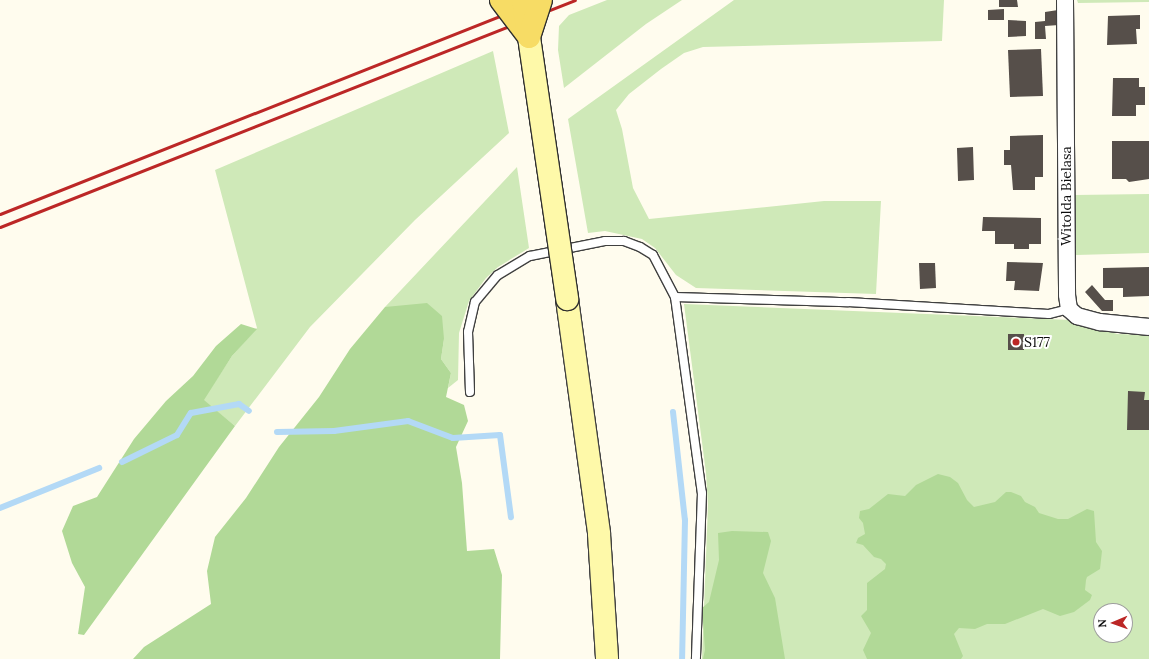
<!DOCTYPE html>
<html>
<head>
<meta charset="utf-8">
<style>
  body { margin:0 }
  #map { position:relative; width:1149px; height:659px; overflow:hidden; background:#fffcee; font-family:Lora,serif }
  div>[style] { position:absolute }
  .green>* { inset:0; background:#cfe9b8 }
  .forest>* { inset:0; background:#b1d997 }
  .stream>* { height:6px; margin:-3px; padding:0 3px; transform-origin:3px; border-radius:3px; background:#b3d9f6 }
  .building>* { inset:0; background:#564f4a }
  .roads { filter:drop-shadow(1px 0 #404040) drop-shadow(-1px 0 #404040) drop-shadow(0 1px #404040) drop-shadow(0 -1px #404040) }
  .service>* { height:8px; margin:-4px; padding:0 4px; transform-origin:4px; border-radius:4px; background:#fff }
  .minor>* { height:16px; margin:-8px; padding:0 8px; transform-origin:8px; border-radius:8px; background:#fff }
  .secondary>* { height:22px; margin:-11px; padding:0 11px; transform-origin:11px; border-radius:11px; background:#fef9a9 }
  .rail>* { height:3px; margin:-1.5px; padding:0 1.5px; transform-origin:1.5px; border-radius:1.5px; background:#bc2726 }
  .bridges { filter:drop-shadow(1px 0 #2f2f2f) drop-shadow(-1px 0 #2f2f2f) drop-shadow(0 1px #2f2f2f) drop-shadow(0 -1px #2f2f2f) }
  .secondary-bridge>* { height:22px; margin:-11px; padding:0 11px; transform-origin:11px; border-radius:11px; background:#fef9a9 }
  .primary-bridge>* { height:22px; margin:-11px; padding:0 11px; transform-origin:11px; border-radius:11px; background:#f7dc65 }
  .dots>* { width:11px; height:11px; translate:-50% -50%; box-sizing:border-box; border:2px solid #fff; border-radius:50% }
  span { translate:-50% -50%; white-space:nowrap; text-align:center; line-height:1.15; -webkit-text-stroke:4px #fff; paint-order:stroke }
  .street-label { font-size:14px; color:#0d0d0d }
  .poi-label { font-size:14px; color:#0d0d0d }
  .left { translate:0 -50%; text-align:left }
  .north { position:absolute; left:1093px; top:603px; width:40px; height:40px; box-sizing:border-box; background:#fff; border:1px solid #9e9e9e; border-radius:50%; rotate:268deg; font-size:11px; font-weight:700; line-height:16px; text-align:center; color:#0d0d0d }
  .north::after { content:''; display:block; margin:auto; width:14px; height:18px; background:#bc2726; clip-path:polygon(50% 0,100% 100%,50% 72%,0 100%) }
</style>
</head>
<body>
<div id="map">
  <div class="green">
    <i style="clip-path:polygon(607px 0,682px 0,646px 24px,564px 88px,558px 50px,559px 26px,569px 15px)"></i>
    <i style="clip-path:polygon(734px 0,944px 0,942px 41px,703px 47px,684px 53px,661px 69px,629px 94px,616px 110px,622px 129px,633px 188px,649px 219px,824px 201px,881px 201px,876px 294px,696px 288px,676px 275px,655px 248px,642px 239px,605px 231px,588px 233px,568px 119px)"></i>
    <i style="clip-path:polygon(1077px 0,1149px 0,1149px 2px,1078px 3px)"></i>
    <i style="clip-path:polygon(493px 51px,509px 133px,415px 220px,310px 327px,235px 426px,203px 400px,232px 356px,257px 328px,215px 170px)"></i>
    <i style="clip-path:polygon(517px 167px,529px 248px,498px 267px,486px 278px,469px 301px,459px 333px,458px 380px,448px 388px,451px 373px,441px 359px,444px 339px,385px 307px)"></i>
    <i style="clip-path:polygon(1149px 194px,1149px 253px,1076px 255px,1075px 195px)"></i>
    <i style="clip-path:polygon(evenodd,684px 304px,1071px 320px,1117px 334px,1149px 335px,1149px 659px,702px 659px,708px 505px,706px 473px,684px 304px,1101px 611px,1125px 611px,1125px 635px,1101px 635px,1101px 611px)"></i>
  </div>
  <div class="forest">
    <i style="clip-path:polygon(427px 303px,442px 316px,444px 339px,441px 359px,451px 373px,446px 397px,464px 405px,468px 421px,456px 447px,462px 483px,467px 551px,494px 549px,502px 575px,500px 659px,133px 659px,144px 647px,211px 604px,207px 571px,215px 537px,246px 498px,279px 447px,319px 397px,350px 349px,385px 307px)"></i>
    <i style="clip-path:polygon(241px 324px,257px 329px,232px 356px,204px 400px,235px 426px,84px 635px,78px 634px,85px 587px,72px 563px,62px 531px,73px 506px,97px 497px,134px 439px,166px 401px,193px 376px,216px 346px)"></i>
    <i style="clip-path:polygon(938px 474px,950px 477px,958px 483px,967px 500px,974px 507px,995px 502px,1006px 492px,1011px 492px,1021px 496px,1025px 502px,1035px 507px,1039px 513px,1058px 519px,1068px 519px,1087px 509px,1094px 511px,1096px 542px,1102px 551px,1100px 569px,1087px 577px,1086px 580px,1085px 590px,1092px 595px,1090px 600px,1074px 612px,1060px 616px,1043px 609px,1005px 624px,987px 624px,975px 629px,959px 628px,954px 634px,963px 656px,961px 659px,867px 659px,863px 650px,871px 633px,861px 616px,867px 610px,867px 583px,885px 569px,886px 564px,881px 559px,874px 557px,863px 545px,856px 543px,858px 538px,865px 534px,863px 523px,859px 518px,860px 511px,869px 509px,888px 494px,905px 496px,916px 485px)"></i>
    <i style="clip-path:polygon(732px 531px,768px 532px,771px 541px,763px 573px,775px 598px,785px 659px,703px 659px,705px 650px,702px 608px,709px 602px,719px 560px,718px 533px)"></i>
  </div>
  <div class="stream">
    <i style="left:673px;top:412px;width:109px;rotate:83.7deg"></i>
    <i style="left:685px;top:520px;width:139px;rotate:91.2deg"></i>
    <i style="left:277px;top:432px;width:57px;rotate:-1deg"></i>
    <i style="left:334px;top:431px;width:75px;rotate:-7.7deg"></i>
    <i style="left:408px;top:421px;width:48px;rotate:20.7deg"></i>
    <i style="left:453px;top:438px;width:47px;rotate:-3.7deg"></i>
    <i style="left:500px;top:435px;width:83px;rotate:82.4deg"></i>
    <i style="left:122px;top:462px;width:61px;rotate:-26.1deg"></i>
    <i style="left:177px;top:435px;width:26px;rotate:-58deg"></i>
    <i style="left:191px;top:413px;width:49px;rotate:-10.6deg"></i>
    <i style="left:239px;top:404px;width:12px;rotate:35deg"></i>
    <i style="left:0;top:508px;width:107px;rotate:-22deg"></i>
  </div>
  <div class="building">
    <i style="clip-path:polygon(999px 0,1017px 0,1018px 7px,999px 7px)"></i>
    <i style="clip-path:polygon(1004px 9px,1004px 20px,988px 20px,988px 10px)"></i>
    <i style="clip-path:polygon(1058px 10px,1059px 25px,1045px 26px,1046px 39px,1035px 39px,1035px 22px,1045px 21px,1045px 12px)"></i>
    <i style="clip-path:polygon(1140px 15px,1140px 29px,1136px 29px,1137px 44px,1107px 45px,1108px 16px)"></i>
    <i style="clip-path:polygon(1008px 20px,1026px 21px,1026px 36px,1008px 37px)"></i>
    <i style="clip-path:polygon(1041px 49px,1043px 96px,1010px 97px,1008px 50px)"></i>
    <i style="clip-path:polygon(1113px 78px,1139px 78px,1139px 87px,1145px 87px,1145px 105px,1136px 105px,1136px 116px,1112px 116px)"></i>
    <i style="clip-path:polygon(1043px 135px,1043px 177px,1035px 177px,1035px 190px,1013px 190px,1011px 165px,1004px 165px,1004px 150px,1010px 150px,1010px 136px)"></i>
    <i style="clip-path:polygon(1112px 141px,1149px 141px,1149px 179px,1129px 182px,1126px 179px,1112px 179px)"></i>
    <i style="clip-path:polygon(973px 147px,974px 180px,958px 181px,957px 148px)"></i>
    <i style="clip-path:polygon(983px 217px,1041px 218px,1041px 244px,1029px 244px,1029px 249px,1014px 249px,1014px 244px,995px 244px,995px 231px,982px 231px)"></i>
    <i style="clip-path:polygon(1007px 262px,1043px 263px,1039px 291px,1014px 290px,1015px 281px,1006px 281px)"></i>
    <i style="clip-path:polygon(919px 263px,935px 263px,936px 288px,920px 289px)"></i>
    <i style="clip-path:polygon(1149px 267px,1149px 296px,1123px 297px,1123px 288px,1103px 288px,1103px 268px)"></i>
    <i style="clip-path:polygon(1092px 285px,1105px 300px,1113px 300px,1113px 311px,1102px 311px,1085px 292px)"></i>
    <i style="clip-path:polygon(1008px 334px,1024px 334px,1024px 350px,1008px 350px)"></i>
    <i style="clip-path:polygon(1128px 391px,1145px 392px,1144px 400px,1149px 400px,1149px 430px,1127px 430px)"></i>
  </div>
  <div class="roads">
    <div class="service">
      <i style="left:675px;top:297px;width:173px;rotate:1.7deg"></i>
      <i style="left:848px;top:302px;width:201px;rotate:3.4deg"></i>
      <i style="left:1049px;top:314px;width:21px;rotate:-14deg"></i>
      <i style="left:470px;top:392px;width:60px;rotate:-91.9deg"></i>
      <i style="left:468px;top:332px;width:31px;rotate:-77deg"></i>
      <i style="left:475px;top:302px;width:35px;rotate:-50deg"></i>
      <i style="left:498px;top:275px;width:37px;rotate:-31deg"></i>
      <i style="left:530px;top:256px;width:76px;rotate:-11.3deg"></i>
      <i style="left:605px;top:241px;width:19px"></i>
      <i style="left:624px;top:241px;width:17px;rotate:21deg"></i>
      <i style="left:640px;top:247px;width:15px;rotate:32deg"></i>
      <i style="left:653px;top:255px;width:47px;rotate:62.4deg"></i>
      <i style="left:675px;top:297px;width:198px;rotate:82.2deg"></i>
      <i style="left:702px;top:493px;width:166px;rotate:92.1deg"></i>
    </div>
    <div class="minor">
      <i style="left:1065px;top:0;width:295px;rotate:89.6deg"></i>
      <i style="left:1067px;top:295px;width:14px;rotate:82deg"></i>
      <i style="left:1069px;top:309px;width:11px;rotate:41deg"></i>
      <i style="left:1077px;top:316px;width:24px;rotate:15deg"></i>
      <i style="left:1100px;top:322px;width:49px;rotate:5.8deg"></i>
    </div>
    <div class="secondary">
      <i style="left:567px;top:299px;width:237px;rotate:82.2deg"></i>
      <i style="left:599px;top:534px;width:125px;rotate:86.3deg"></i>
    </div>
  </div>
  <div class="rail">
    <i style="left:0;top:214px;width:581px;rotate:-21.62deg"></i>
    <i style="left:0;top:227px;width:618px;rotate:-21.54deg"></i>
  </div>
  <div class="bridges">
    <div class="secondary-bridge">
      <i style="left:529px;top:37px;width:265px;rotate:81.7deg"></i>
    </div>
    <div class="primary-bridge">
      <i style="left:501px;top:0;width:46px;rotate:52.9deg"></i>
      <i style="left:523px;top:0;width:34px;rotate:82deg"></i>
      <i style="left:529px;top:37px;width:39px;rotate:-72deg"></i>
    </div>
  </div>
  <div class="dots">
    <i style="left:1016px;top:342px;background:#bc2726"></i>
  </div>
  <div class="street-label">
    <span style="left:1066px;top:196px;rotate:-90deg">Witolda Bielasa</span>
  </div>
  <div class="poi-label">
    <span class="left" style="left:1024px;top:342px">S177</span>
  </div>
  <div class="north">N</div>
</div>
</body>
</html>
